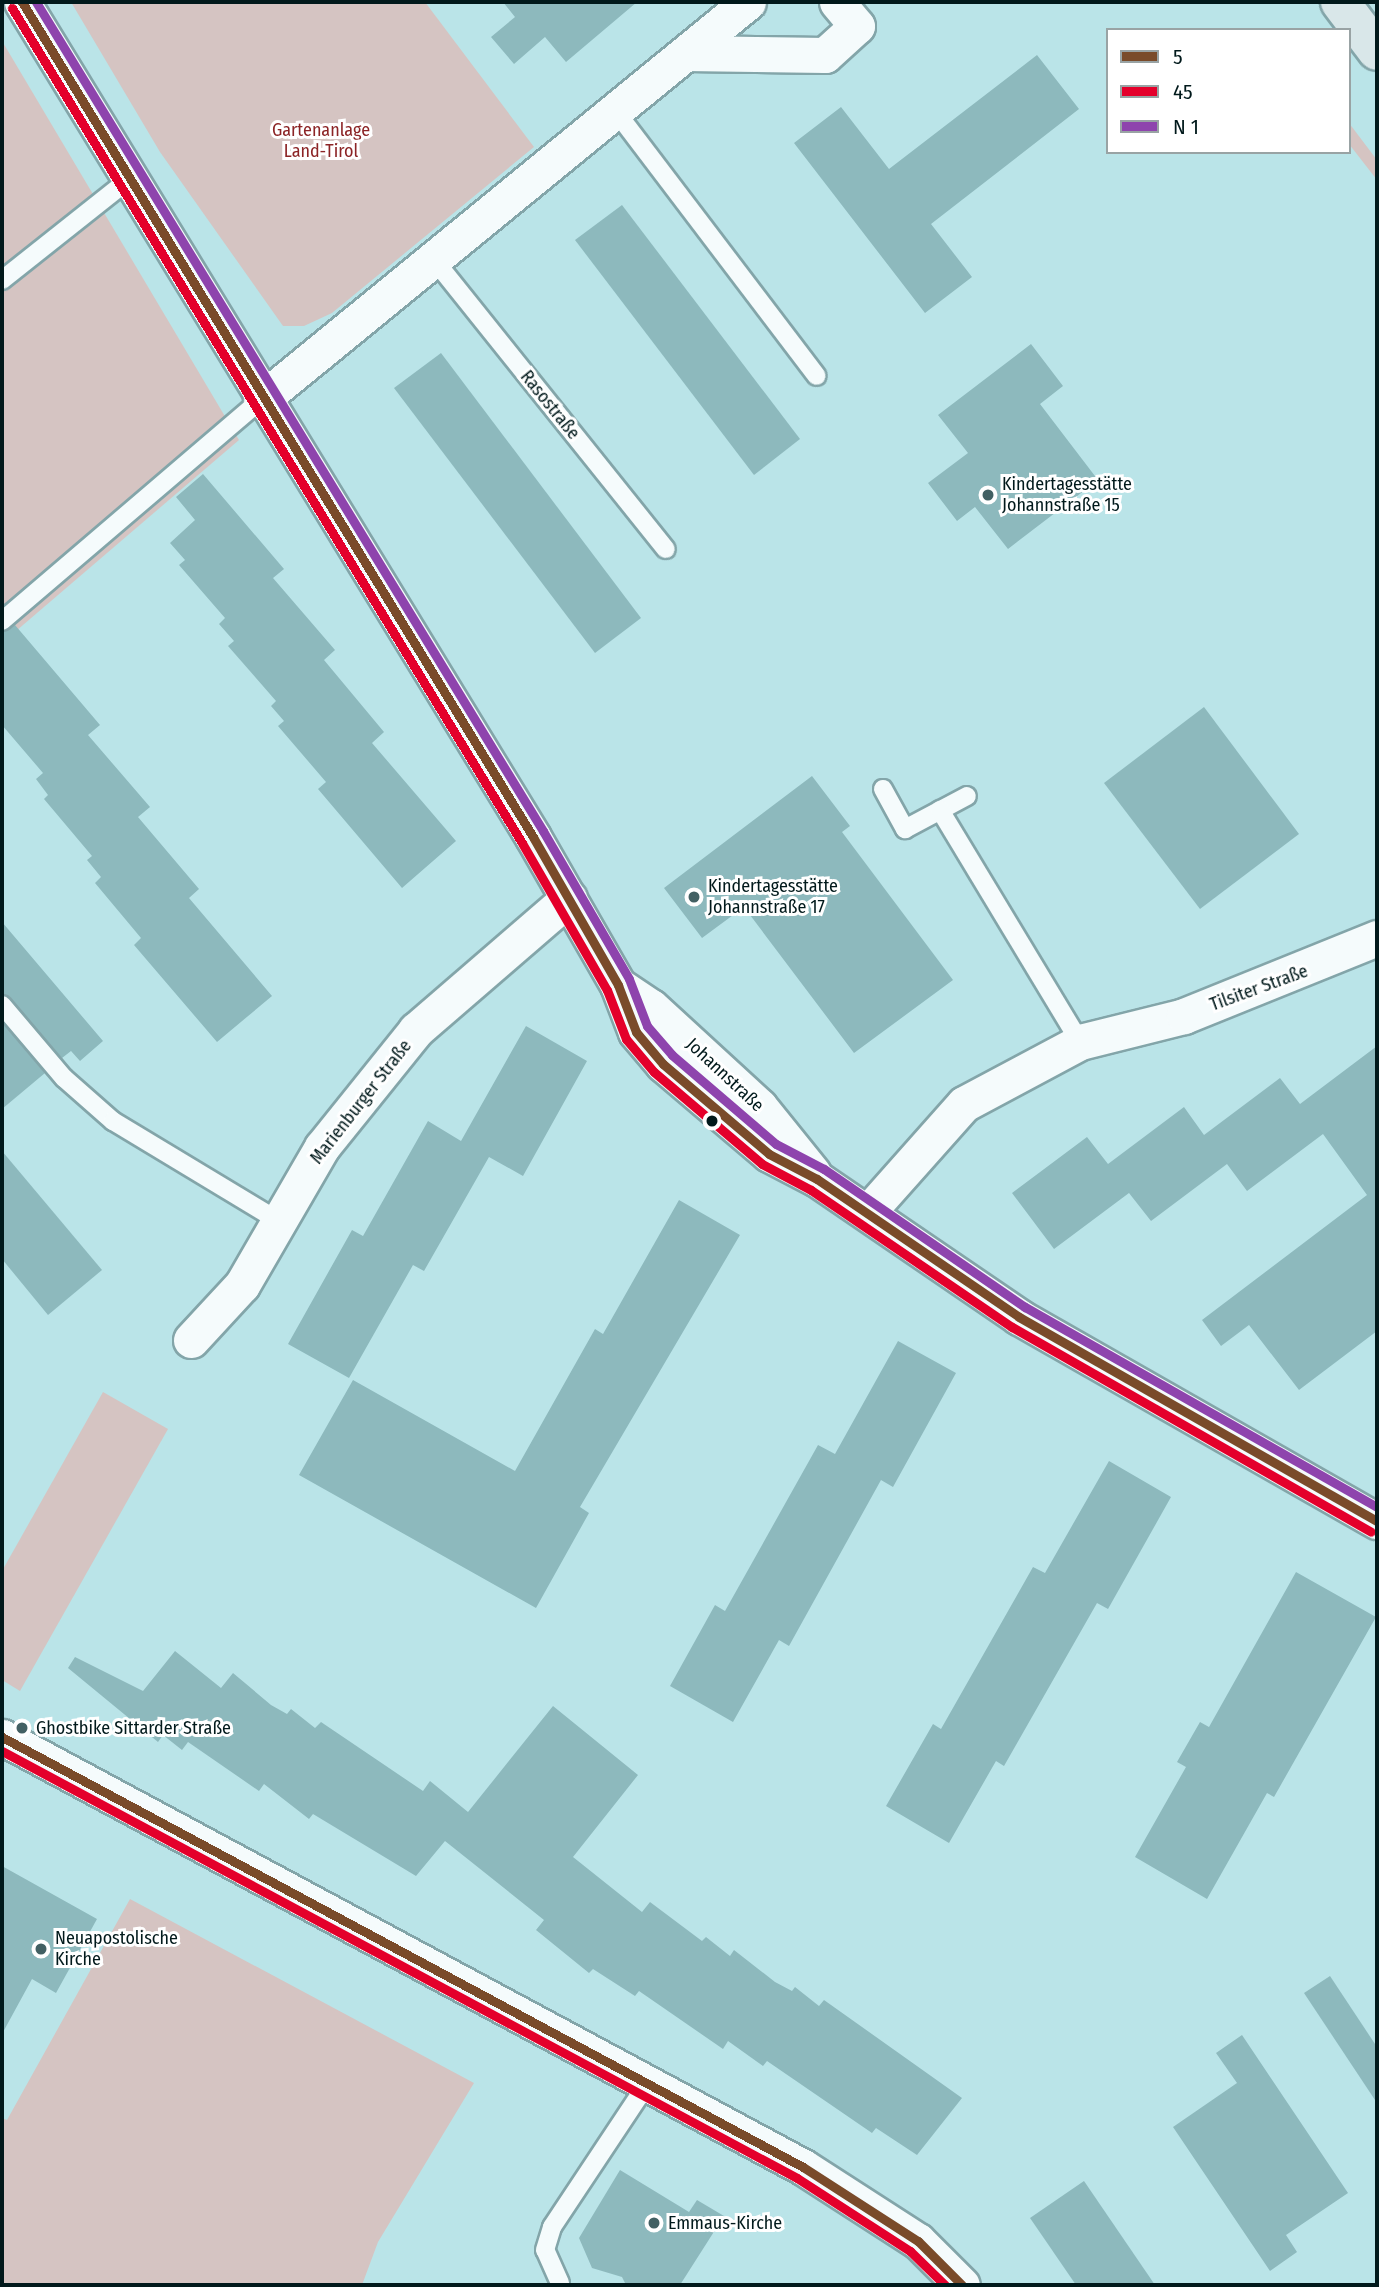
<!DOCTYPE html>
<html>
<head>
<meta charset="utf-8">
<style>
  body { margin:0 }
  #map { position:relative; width:1379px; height:2287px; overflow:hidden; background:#bae4e8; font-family:"Fira Sans Condensed",sans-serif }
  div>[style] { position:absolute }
  .green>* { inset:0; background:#d5c4c2 }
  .building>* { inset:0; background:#8db9bd }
  .roads { filter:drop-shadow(2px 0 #83a5a9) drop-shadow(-2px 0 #83a5a9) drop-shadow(0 2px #83a5a9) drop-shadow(0 -2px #83a5a9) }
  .lane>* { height:18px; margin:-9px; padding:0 9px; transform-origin:9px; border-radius:9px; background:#f5fbfc }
  .street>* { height:35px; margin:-17.5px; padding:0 17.5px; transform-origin:17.5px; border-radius:17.5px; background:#f5fbfc }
  .primary>* { height:38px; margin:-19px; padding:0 19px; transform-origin:19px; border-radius:19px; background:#d9e7e9 }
  .bus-1>* { height:9px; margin:-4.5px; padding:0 4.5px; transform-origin:4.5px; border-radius:4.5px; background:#7a4b2a }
  .bus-2>* { height:9px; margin:-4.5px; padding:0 4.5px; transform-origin:4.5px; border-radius:4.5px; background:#e4002b }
  .bus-3>* { height:9px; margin:-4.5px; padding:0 4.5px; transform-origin:4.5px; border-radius:4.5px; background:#8e44ad }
  .dots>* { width:19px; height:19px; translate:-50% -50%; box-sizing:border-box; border:4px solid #fff; border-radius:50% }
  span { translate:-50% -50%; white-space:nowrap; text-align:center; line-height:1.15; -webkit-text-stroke:6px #fff; paint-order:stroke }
  .park-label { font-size:18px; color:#8c2426 }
  .street-label { font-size:18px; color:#01191b }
  .poi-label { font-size:18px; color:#01191b }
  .left { translate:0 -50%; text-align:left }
  .frame { position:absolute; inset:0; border:4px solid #01191b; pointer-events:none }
  .legend { position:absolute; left:1106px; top:28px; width:245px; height:126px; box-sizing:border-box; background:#fff; border:2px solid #99a3a4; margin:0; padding:9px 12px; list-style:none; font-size:21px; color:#01191b }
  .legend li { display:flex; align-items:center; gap:14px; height:35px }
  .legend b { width:35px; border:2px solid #99a3a4 }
</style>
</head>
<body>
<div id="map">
  <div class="green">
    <i style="clip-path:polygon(71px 2px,425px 2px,534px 147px,332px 313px,304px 326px,283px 326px,160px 152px)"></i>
    <i style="clip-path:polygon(2px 41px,239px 440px,2px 643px)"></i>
    <i style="clip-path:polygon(1349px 123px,1377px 160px,1377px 180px,1349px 144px)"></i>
    <i style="clip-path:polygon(103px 1392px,168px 1429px,20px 1691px,2px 1680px,2px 1571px)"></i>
    <i style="clip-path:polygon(130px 1899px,474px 2083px,378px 2242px,362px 2285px,2px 2285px,2px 2118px,7px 2120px)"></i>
  </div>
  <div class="building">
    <i style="clip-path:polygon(503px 2px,637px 2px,566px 62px,545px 37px,514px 64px,491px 37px,515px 17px)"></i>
    <i style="clip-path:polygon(1037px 55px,1079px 109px,931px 224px,972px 277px,925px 313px,794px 143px,841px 107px,889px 169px)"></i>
    <i style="clip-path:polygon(622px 205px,800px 439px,754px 475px,575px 240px)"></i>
    <i style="clip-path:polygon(1031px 344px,1063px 386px,1040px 404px,1098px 480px,1008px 549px,975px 507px,957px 521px,928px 483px,968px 453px,938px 415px)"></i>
    <i style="clip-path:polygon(441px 353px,641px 618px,595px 653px,394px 388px)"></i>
    <i style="clip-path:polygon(203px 474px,284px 569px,273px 578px,335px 650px,324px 660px,384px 732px,372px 743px,456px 841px,402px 888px,318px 789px,326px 782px,278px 726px,284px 721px,271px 706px,276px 701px,228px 646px,234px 641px,219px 624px,225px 618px,179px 565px,185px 560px,170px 543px,195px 520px,176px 497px)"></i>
    <i style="clip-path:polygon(15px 625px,100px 725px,88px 735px,150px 807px,138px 817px,199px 889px,189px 898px,272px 996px,217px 1042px,134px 945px,141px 938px,95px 883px,101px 877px,87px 860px,92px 856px,44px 799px,48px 795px,36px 779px,43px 773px,2px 725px,2px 632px)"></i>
    <i style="clip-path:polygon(1204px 707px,1299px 834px,1200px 909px,1104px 783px)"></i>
    <i style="clip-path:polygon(812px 776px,850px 826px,842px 832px,953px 980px,854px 1053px,744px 907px,702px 938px,664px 888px)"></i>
    <i style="clip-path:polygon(2px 922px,103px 1041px,80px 1061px,71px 1051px,62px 1058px,2px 994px)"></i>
    <i style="clip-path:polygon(2px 1022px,45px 1073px,2px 1109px)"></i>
    <i style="clip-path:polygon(526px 1026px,587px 1061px,523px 1176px,489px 1157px,424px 1271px,413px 1265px,349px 1378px,288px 1344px,352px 1230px,363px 1236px,428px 1121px,461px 1141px)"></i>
    <i style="clip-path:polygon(1377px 1046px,1377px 1331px,1299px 1390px,1249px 1325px,1221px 1346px,1202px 1320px,1367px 1195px,1323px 1134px,1247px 1191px,1227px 1164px,1151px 1221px,1129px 1193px,1054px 1249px,1012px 1193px,1087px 1137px,1108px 1164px,1184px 1107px,1204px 1135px,1280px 1078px,1300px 1104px)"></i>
    <i style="clip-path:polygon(2px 1151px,102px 1270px,48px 1315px,2px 1259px)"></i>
    <i style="clip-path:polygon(679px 1200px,740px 1235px,580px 1507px,589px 1513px,536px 1608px,299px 1475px,353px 1380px,515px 1471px,595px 1329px,603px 1334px)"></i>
    <i style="clip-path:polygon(898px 1341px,956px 1373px,893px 1487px,881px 1480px,789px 1646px,779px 1640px,733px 1722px,670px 1686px,715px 1605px,725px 1611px,818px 1445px,835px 1454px)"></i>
    <i style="clip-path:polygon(1109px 1461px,1171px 1497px,1108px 1609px,1097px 1603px,1004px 1766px,996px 1761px,949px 1843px,886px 1806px,933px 1724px,941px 1729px,1033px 1567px,1045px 1573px)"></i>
    <i style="clip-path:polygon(1296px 1572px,1376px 1617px,1274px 1797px,1267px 1793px,1207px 1899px,1135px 1857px,1186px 1767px,1177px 1762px,1200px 1722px,1209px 1727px)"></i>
    <i style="clip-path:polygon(175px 1651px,221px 1688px,233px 1673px,271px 1705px,287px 1714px,291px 1709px,315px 1728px,321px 1722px,423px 1791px,430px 1781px,468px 1812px,553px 1706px,638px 1775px,573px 1857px,642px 1912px,650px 1902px,702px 1941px,706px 1937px,730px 1956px,734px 1950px,775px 1982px,792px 1991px,795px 1987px,819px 2006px,824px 2000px,962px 2098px,917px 2155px,876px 2128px,872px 2133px,767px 2061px,763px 2066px,728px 2041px,723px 2049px,639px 1991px,635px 1996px,593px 1969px,589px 1973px,536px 1930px,544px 1920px,445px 1841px,416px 1876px,313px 1814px,309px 1819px,264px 1784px,259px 1791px,188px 1742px,182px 1750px,163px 1735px,158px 1742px,68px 1668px,75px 1657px,143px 1691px)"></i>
    <i style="clip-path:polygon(2px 1866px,97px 1919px,56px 1993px,32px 1979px,2px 2034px)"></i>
    <i style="clip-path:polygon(1330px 1976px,1377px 2047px,1377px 2103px,1304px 1993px)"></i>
    <i style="clip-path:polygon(1242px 2035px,1348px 2193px,1286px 2235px,1297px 2252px,1270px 2271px,1173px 2127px,1237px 2083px,1216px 2053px)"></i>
    <i style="clip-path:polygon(620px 2170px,689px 2212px,697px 2200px,724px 2216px,680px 2285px,626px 2285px,622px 2277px,592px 2268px,579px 2238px)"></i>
    <i style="clip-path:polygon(1084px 2181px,1155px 2285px,1076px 2285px,1030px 2218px)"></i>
  </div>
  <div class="roads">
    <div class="lane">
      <i style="left:614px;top:109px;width:335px;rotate:52.8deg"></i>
      <i style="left:435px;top:261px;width:369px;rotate:51.3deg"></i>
      <i style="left:2px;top:280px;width:159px;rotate:-38.4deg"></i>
      <i style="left:2px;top:621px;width:340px;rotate:-40.5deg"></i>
      <i style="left:883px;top:789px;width:46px;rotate:61.2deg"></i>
      <i style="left:905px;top:829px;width:70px;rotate:-28deg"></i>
      <i style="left:940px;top:810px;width:271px;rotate:58.9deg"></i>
      <i style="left:2px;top:1005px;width:96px;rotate:49.7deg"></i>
      <i style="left:64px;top:1078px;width:65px;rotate:41.3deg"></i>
      <i style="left:113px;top:1121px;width:194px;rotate:31.1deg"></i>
      <i style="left:560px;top:2283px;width:36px;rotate:-114deg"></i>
      <i style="left:545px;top:2250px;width:24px;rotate:-73deg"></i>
      <i style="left:552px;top:2227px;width:172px;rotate:-56.4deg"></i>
    </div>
    <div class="street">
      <i style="left:22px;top:2px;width:979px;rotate:58.53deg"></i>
      <i style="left:533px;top:837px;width:171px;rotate:60.1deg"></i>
      <i style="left:618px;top:985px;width:50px;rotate:69deg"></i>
      <i style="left:636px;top:1032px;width:42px;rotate:49.8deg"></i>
      <i style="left:663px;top:1064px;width:139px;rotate:40.3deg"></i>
      <i style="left:769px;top:1154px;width:54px;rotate:27.5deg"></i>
      <i style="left:817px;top:1179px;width:245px;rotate:34.3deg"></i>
      <i style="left:1019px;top:1317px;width:412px;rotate:29.7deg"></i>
      <i style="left:686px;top:53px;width:139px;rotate:0.8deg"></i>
      <i style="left:825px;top:55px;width:43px;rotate:-42.2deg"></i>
      <i style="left:857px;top:26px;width:31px;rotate:-130deg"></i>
      <i style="left:261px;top:400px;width:629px;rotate:-39.26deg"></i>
      <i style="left:618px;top:985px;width:40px;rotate:34deg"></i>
      <i style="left:651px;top:1007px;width:147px;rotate:42.5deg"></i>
      <i style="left:759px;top:1106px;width:86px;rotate:51.1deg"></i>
      <i style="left:868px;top:1212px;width:144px;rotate:-48.4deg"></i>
      <i style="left:964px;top:1104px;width:132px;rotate:-28.1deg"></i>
      <i style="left:1080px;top:1042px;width:107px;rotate:-14deg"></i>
      <i style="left:1184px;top:1016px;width:208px;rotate:-22deg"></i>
      <i style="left:191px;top:1340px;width:75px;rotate:-47.2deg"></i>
      <i style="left:242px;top:1285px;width:160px;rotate:-59.9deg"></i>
      <i style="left:322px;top:1147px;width:150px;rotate:-51.2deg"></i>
      <i style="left:416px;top:1030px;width:202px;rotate:-40.8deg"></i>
      <i style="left:2px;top:1737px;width:909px;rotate:28.23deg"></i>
      <i style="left:803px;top:2167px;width:137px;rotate:32.8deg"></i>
      <i style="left:918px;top:2241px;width:62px;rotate:45deg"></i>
    </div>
    <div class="primary">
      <i style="left:1340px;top:2px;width:61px;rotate:52.9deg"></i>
    </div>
  </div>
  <div class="bus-1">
    <i style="left:22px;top:2px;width:979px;rotate:58.53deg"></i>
    <i style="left:533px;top:837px;width:171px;rotate:60.1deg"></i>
    <i style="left:618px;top:985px;width:50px;rotate:69deg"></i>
    <i style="left:636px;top:1032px;width:42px;rotate:49.8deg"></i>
    <i style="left:663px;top:1064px;width:139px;rotate:40.3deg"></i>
    <i style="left:769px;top:1154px;width:54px;rotate:27.5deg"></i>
    <i style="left:817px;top:1179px;width:245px;rotate:34.3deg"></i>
    <i style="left:1019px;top:1317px;width:412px;rotate:29.7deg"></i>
    <i style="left:2px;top:1737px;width:909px;rotate:28.23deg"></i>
    <i style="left:803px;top:2167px;width:137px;rotate:32.8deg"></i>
    <i style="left:918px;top:2241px;width:62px;rotate:45deg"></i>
  </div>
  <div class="bus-2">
    <i style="left:12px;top:8px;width:978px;rotate:58.58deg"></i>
    <i style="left:522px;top:843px;width:170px;rotate:60deg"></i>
    <i style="left:607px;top:990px;width:53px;rotate:68.8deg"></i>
    <i style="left:626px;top:1039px;width:43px;rotate:49.7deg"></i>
    <i style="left:654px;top:1072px;width:142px;rotate:40.4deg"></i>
    <i style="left:762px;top:1164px;width:55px;rotate:28deg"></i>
    <i style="left:811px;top:1190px;width:243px;rotate:34.3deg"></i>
    <i style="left:1012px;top:1327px;width:413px;rotate:29.7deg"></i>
    <i style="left:2px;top:1751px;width:902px;rotate:28.24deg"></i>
    <i style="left:797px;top:2178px;width:135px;rotate:32.9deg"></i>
    <i style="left:910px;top:2251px;width:49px;rotate:44.2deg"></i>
  </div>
  <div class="bus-3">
    <i style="left:36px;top:2px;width:972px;rotate:58.55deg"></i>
    <i style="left:543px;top:831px;width:171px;rotate:59.8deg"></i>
    <i style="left:629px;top:979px;width:50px;rotate:69deg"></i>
    <i style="left:647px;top:1026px;width:38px;rotate:49deg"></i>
    <i style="left:672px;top:1055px;width:137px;rotate:40.6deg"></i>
    <i style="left:776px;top:1144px;width:54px;rotate:27.5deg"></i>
    <i style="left:824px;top:1169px;width:244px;rotate:34.5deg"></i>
    <i style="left:1025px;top:1307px;width:405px;rotate:29.6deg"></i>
  </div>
  <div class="dots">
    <i style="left:988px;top:495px;background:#426063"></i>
    <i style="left:694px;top:897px;background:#426063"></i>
    <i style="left:712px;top:1121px;background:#01191b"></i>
    <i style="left:22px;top:1728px;background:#426063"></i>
    <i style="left:41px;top:1949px;background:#426063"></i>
    <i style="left:654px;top:2223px;background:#426063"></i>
  </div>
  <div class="park-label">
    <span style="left:321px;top:141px">Gartenanlage<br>Land-Tirol</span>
  </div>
  <div class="street-label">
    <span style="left:550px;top:405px;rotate:51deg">Rasostraße</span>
    <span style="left:1259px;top:988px;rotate:-20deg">Tilsiter Straße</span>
    <span style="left:725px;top:1075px;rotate:43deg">Johannstraße</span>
    <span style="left:361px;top:1102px;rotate:-52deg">Marienburger Straße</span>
  </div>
  <div class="poi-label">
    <span class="left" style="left:1002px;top:495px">Kindertagesstätte<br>Johannstraße 15</span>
    <span class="left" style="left:708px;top:897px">Kindertagesstätte<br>Johannstraße 17</span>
    <span class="left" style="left:36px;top:1728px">Ghostbike Sittarder Straße</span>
    <span class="left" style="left:55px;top:1949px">Neuapostolische<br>Kirche</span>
    <span class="left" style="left:668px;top:2223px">Emmaus-Kirche</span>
  </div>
  <div class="frame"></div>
  <ul class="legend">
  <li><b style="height:9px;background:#7a4b2a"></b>5</li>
  <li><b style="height:9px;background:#e4002b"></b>45</li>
  <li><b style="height:9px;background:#8e44ad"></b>N 1</li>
  </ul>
</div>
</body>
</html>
